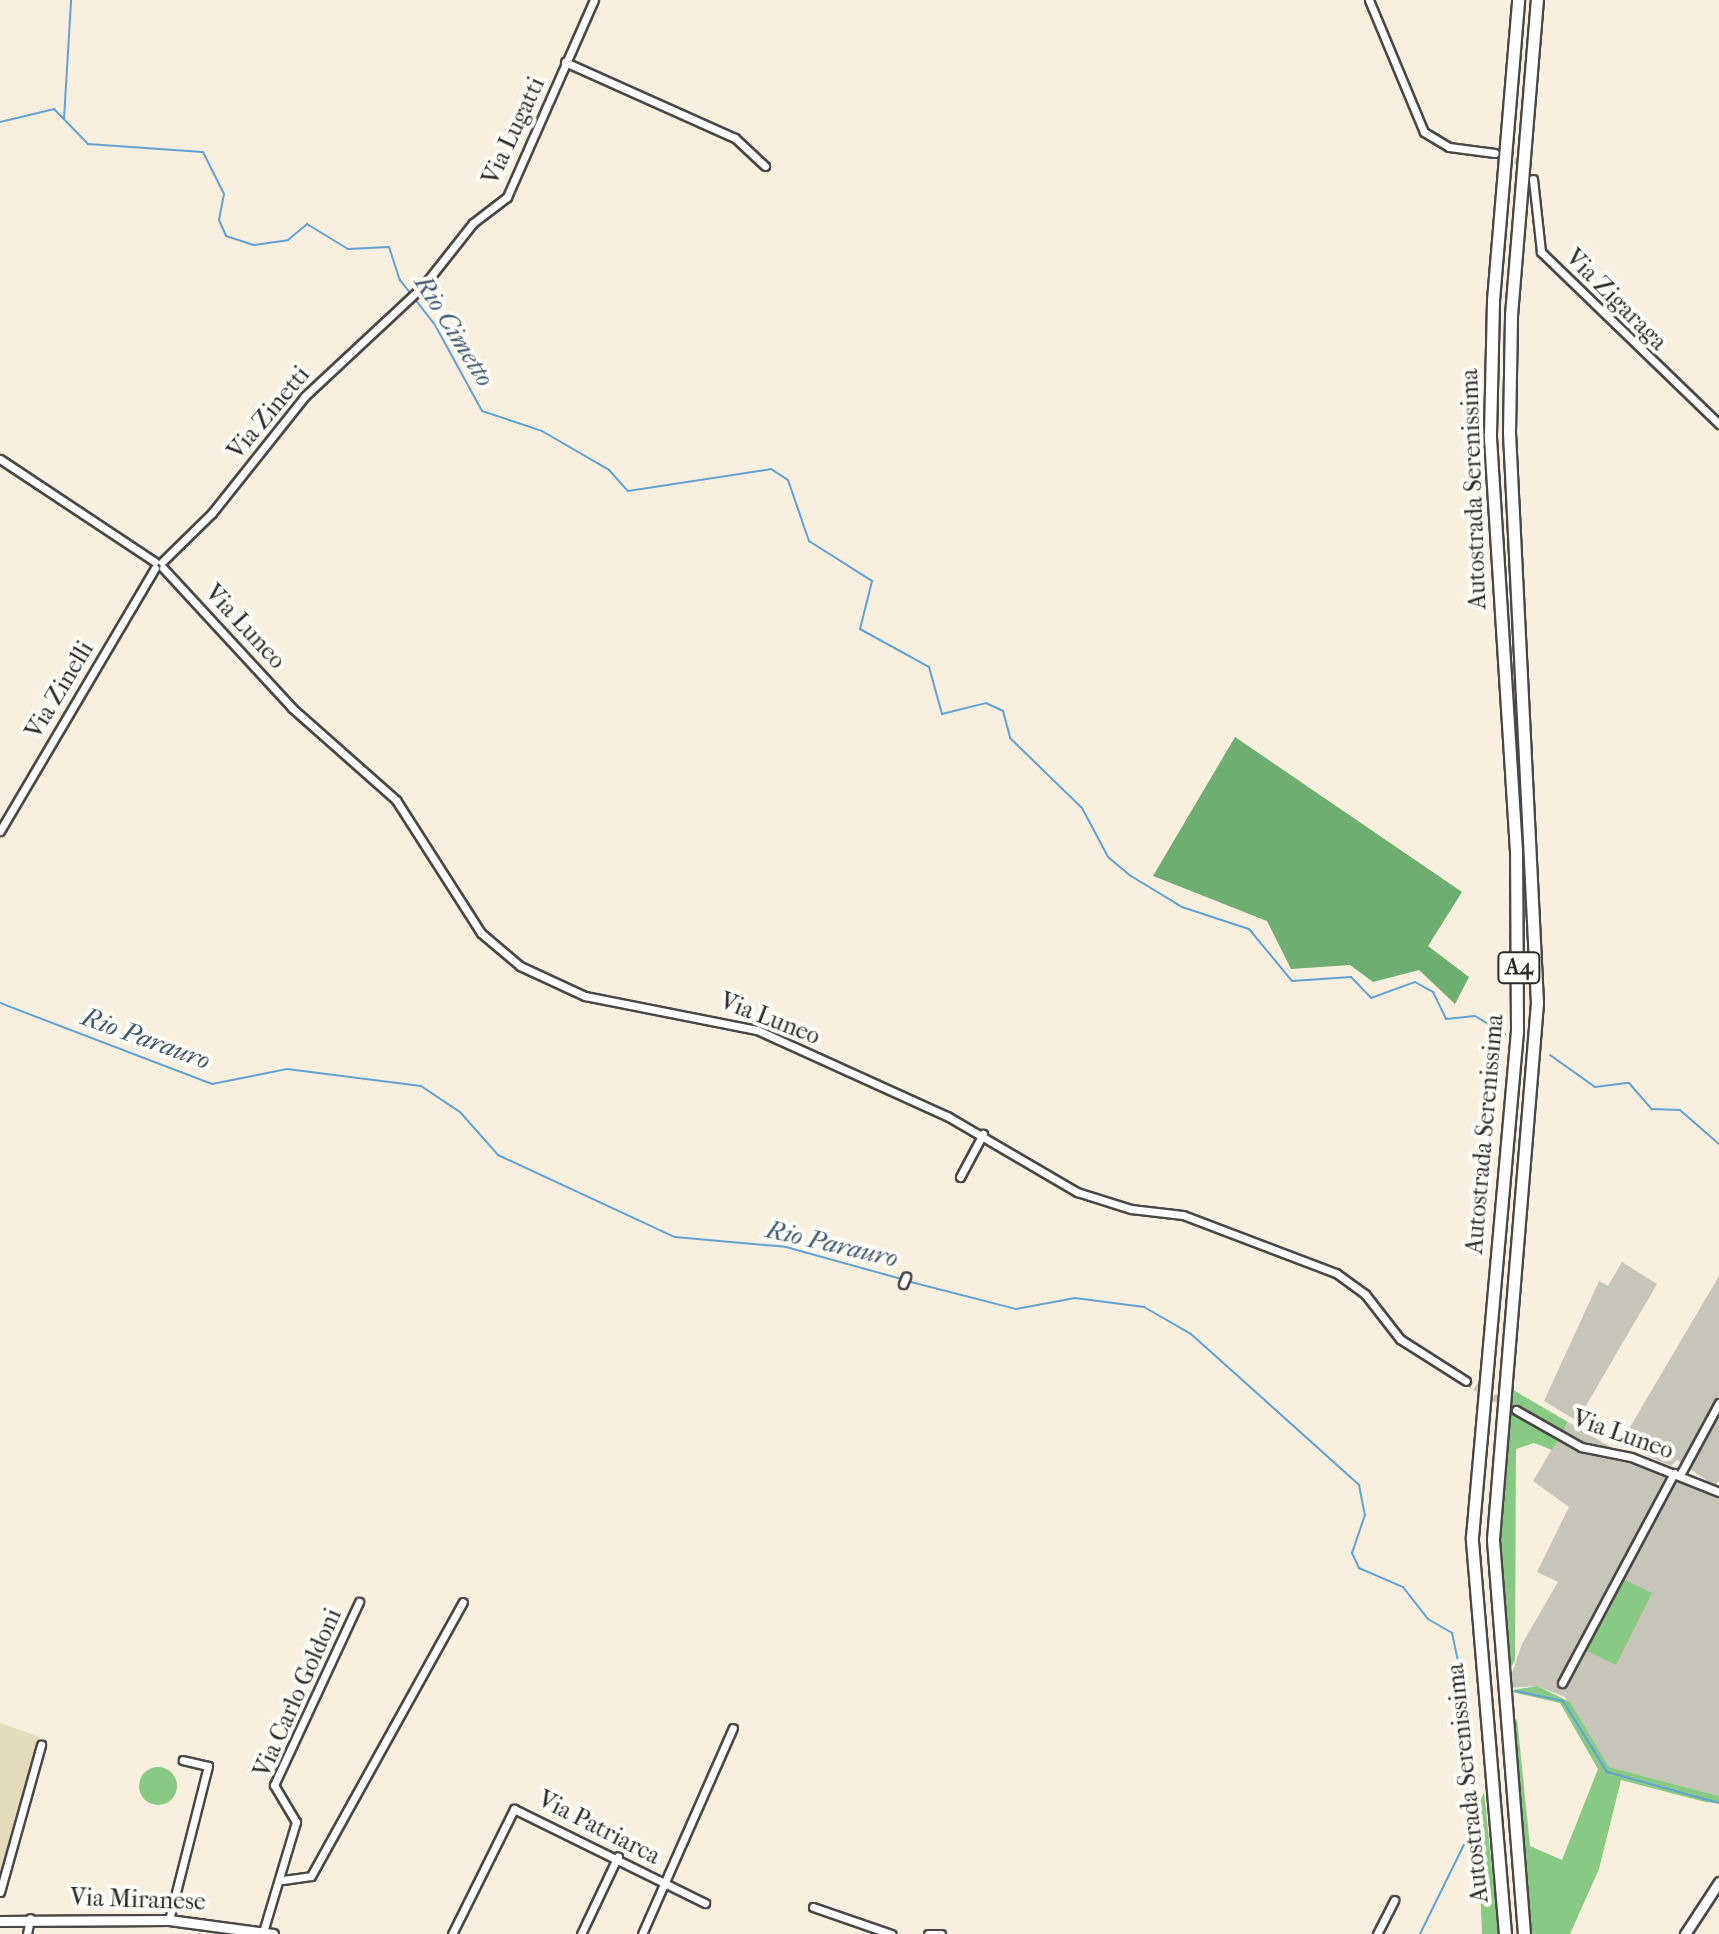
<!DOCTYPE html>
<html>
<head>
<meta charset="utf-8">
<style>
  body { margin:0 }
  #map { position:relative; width:1719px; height:1934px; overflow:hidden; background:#f8efde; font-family:"IM FELL French Canon",serif }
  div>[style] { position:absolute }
  .built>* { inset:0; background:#e3dbba }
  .industrial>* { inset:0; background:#c6c5b8 }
  .green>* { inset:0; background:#88ca83 }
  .round { border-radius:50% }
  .forest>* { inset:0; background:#6eae71 }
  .stream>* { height:2px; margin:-1px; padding:0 1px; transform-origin:1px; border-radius:1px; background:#62a1d4 }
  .minor-tunnel>* { height:7px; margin-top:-3.5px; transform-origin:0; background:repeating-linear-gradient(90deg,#cfc8ba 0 7px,transparent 0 10.5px) }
  .roads { filter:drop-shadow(2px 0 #4a4846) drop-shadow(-2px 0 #4a4846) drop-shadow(0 2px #4a4846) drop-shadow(0 -2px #4a4846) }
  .minor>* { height:7px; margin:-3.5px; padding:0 3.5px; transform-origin:3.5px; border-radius:3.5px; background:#fff }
  .major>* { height:9px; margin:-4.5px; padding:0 4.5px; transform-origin:4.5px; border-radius:4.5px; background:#fff }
  .highway>* { height:11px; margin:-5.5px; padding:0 5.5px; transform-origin:5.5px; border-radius:5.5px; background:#fff }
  span { translate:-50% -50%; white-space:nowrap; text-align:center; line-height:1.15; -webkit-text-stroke:8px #fdfcf7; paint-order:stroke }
  .shield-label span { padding:2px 6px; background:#fdfcf7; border:2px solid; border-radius:6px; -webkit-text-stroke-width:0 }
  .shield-label { font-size:22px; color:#2b2b2b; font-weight:700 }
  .street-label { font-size:24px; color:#2b2b2b }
  .water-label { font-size:26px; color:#415a6f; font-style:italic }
</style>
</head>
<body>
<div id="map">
  <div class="built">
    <i style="clip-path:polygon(0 1723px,40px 1737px,0 1874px)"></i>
  </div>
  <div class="industrial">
    <i style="clip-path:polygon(1622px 1262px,1657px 1284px,1577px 1421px,1544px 1401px,1599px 1281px,1608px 1286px)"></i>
    <i style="clip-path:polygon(1719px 1276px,1719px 1481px,1715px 1486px,1677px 1460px,1671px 1466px,1620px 1444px)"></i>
    <i style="clip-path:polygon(1568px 1422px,1644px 1467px,1719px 1499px,1719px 1796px,1609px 1767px,1565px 1697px,1537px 1686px,1507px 1688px,1522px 1644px,1558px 1582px,1537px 1572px,1569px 1507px,1533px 1481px)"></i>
  </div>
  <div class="green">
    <i style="clip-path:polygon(1510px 1388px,1568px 1422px,1552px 1450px,1534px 1443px,1516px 1449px,1515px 1660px,1506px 1678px,1500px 1531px)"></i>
    <i style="clip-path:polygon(1621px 1578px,1652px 1593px,1616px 1665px,1583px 1649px)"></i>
    <i style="clip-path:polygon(1537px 1686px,1570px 1702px,1609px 1767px,1719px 1796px,1719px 1803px,1705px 1802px,1621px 1780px,1599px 1869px,1570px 1934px,1531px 1934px,1512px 1735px,1517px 1718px,1530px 1846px,1562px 1860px,1598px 1769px,1560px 1703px,1507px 1691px)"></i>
    <i class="round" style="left:139px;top:1767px;width:38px;height:38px"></i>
    <i style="clip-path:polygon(1484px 1792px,1495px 1899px,1498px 1934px,1482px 1934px,1477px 1809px)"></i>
  </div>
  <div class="forest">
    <i style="clip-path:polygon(1235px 737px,1462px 892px,1428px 946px,1469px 977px,1455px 1004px,1419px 970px,1373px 982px,1350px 965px,1291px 969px,1267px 921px,1153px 876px)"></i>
  </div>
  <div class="stream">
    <i style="left:64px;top:119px;width:119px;rotate:-86.6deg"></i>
    <i style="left:0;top:122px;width:56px;rotate:-13.5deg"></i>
    <i style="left:54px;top:109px;width:49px;rotate:45.8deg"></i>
    <i style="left:88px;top:144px;width:115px;rotate:4deg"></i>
    <i style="left:203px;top:152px;width:47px;rotate:63.4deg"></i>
    <i style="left:224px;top:194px;width:26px;rotate:101deg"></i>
    <i style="left:219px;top:220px;width:17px;rotate:66deg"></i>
    <i style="left:226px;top:236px;width:29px;rotate:18deg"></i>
    <i style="left:254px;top:245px;width:34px;rotate:-8deg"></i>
    <i style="left:288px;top:240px;width:25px;rotate:-40deg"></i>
    <i style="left:307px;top:224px;width:48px;rotate:31.4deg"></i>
    <i style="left:348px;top:249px;width:41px;rotate:-2.8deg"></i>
    <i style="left:389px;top:247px;width:35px;rotate:72deg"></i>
    <i style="left:400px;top:280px;width:57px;rotate:52.1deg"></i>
    <i style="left:435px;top:325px;width:98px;rotate:61.3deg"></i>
    <i style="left:482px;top:411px;width:63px;rotate:18.4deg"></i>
    <i style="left:542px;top:431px;width:78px;rotate:30.2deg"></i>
    <i style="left:609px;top:470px;width:28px;rotate:48deg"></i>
    <i style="left:628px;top:491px;width:145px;rotate:-8.7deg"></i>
    <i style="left:771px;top:469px;width:20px;rotate:33deg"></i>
    <i style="left:788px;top:480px;width:65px;rotate:71deg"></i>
    <i style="left:809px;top:541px;width:75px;rotate:32.4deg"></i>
    <i style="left:872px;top:581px;width:49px;rotate:104deg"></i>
    <i style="left:860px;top:629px;width:79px;rotate:28.8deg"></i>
    <i style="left:929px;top:667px;width:49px;rotate:74.5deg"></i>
    <i style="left:942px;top:714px;width:45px;rotate:-14deg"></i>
    <i style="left:986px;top:703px;width:19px;rotate:25deg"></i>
    <i style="left:1003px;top:711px;width:28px;rotate:75deg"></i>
    <i style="left:1010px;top:738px;width:100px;rotate:44.2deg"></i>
    <i style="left:1082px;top:808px;width:55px;rotate:62deg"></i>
    <i style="left:1108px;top:857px;width:30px;rotate:40deg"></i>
    <i style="left:1131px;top:876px;width:60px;rotate:31.3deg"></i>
    <i style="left:1182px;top:907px;width:71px;rotate:18.2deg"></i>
    <i style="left:1249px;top:929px;width:67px;rotate:50.4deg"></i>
    <i style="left:1292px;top:981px;width:59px;rotate:-3.9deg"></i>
    <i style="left:1351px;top:977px;width:29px;rotate:46deg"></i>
    <i style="left:1371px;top:998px;width:47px;rotate:-20deg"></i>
    <i style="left:1415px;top:982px;width:21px;rotate:29deg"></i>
    <i style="left:1433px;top:992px;width:30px;rotate:64deg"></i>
    <i style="left:1446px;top:1019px;width:29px;rotate:-6deg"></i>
    <i style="left:1475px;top:1016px;width:35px;rotate:31deg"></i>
    <i style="left:0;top:1003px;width:227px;rotate:20.9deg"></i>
    <i style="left:212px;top:1084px;width:76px;rotate:-11.3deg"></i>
    <i style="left:287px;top:1069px;width:135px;rotate:7.2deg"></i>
    <i style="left:421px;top:1086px;width:47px;rotate:33.7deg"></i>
    <i style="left:460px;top:1112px;width:57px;rotate:48.5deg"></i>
    <i style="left:498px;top:1155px;width:195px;rotate:24.9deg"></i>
    <i style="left:675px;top:1237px;width:111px;rotate:5.1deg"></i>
    <i style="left:786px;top:1247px;width:119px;rotate:15.5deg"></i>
    <i style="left:1550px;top:1055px;width:55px;rotate:35.4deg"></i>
    <i style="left:1595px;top:1087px;width:34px;rotate:-7deg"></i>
    <i style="left:1629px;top:1083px;width:35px;rotate:49deg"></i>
    <i style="left:1652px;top:1109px;width:28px;rotate:2deg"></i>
    <i style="left:1680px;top:1110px;width:52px;rotate:41.1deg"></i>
    <i style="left:907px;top:1281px;width:113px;rotate:14.4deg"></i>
    <i style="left:1016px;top:1309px;width:60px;rotate:-10.6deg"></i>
    <i style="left:1075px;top:1298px;width:70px;rotate:7.4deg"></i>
    <i style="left:1144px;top:1307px;width:54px;rotate:29.9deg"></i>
    <i style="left:1191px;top:1334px;width:226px;rotate:41.9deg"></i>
    <i style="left:1359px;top:1485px;width:31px;rotate:79deg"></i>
    <i style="left:1365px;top:1515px;width:40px;rotate:108.9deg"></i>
    <i style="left:1352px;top:1553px;width:17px;rotate:65deg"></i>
    <i style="left:1359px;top:1568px;width:48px;rotate:23.4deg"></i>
    <i style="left:1403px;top:1587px;width:41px;rotate:52deg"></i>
    <i style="left:1428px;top:1619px;width:28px;rotate:30deg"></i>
    <i style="left:1452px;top:1633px;width:39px;rotate:78deg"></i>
    <i style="left:1516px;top:1691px;width:48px;rotate:12deg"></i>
    <i style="left:1563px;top:1701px;width:84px;rotate:58.2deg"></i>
    <i style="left:1607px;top:1772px;width:116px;rotate:15.5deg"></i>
    <i style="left:1420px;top:1934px;width:127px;rotate:-63.8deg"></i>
    <i style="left:1476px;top:1820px;width:137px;rotate:-98deg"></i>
  </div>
  <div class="minor-tunnel">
    <i style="left:1495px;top:153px;width:23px;rotate:18deg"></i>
    <i style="left:1517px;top:160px;width:25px;rotate:50deg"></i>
    <i style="left:1466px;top:1381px;width:58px;rotate:30.1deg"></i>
  </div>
  <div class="roads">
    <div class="minor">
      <i style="left:1369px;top:0;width:143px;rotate:67.4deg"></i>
      <i style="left:1424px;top:132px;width:29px;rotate:31deg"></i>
      <i style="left:1449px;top:147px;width:46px;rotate:7.4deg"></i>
      <i style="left:565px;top:62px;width:186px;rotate:24.1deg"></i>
      <i style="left:735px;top:138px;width:41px;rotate:43deg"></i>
      <i style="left:1533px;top:179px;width:73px;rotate:83.7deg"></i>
      <i style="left:1541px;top:252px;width:248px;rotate:44deg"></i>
      <i style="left:0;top:459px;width:186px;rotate:33.6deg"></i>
      <i style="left:162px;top:562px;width:70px;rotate:-44.4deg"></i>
      <i style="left:212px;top:513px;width:149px;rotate:-51.5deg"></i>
      <i style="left:305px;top:396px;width:163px;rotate:-43deg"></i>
      <i style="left:424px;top:285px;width:79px;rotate:-51.7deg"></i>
      <i style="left:473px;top:223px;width:43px;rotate:-37.4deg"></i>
      <i style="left:507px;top:197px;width:215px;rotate:-66.2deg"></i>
      <i style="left:163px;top:568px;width:190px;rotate:47.3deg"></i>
      <i style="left:292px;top:708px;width:139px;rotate:41.5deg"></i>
      <i style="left:396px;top:800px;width:158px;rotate:57.4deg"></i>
      <i style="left:481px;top:933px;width:51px;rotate:40.2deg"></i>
      <i style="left:520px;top:966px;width:72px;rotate:24.8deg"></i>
      <i style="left:585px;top:996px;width:175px;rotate:11.2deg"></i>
      <i style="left:757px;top:1030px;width:209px;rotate:24.4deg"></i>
      <i style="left:947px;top:1116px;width:151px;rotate:30.3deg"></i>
      <i style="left:1077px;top:1192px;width:57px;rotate:17.5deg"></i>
      <i style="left:1131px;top:1209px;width:52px;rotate:6.6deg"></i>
      <i style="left:1183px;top:1215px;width:164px;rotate:20.8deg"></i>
      <i style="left:1336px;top:1273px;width:36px;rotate:36deg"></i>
      <i style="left:1365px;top:1294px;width:57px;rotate:52.1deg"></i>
      <i style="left:1400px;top:1339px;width:78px;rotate:32.5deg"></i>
      <i style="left:0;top:831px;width:305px;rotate:-59.5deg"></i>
      <i style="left:960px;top:1177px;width:49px;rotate:-61.9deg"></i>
      <i style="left:903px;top:1284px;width:8px;rotate:-67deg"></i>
      <i style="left:1516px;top:1410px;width:75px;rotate:29.6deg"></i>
      <i style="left:1581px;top:1447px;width:51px;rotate:11.3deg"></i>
      <i style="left:1631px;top:1457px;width:95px;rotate:21.7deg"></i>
      <i style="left:1680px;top:1475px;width:82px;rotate:-61.6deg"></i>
      <i style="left:1562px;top:1683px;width:238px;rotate:-61.9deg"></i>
      <i style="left:283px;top:1880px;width:28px;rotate:-8deg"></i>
      <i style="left:311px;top:1876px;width:313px;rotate:-61deg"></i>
      <i style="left:0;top:1892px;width:153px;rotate:-74.4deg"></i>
      <i style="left:813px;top:1907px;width:83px;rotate:19.1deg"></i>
      <i style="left:169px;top:1920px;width:159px;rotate:-75.8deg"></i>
      <i style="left:208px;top:1766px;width:26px;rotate:-167deg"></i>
      <i style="left:263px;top:1932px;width:115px;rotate:-73.3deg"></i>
      <i style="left:296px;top:1822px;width:43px;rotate:-120.7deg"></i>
      <i style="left:274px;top:1785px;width:202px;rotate:-65.1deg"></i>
      <i style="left:27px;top:1934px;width:16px;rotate:-79deg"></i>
      <i style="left:452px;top:1934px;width:140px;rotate:-63.6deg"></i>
      <i style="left:514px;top:1809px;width:213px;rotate:26.2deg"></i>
      <i style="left:581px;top:1934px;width:86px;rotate:-64.6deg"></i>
      <i style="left:642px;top:1934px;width:225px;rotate:-66.2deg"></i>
      <i style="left:928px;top:1934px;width:13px"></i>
      <i style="left:1377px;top:1934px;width:38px;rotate:-63deg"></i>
    </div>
    <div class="major">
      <i style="left:0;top:1921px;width:169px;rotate:-0.3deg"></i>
      <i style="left:169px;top:1920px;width:105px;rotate:7.7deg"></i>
      <i style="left:1685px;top:1934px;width:62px;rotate:-56.8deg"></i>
    </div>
    <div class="highway">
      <i style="left:1505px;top:1934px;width:398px;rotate:-94.8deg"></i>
      <i style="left:1472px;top:1537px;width:508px;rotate:-84.92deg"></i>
      <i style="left:1517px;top:1031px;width:180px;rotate:-90.3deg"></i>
      <i style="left:1516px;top:851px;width:418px;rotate:-93.6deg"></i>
      <i style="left:1490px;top:434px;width:134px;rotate:-88.7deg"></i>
      <i style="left:1493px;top:300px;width:301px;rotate:-85.2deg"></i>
      <i style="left:1524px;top:1934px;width:396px;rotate:-94.5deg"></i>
      <i style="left:1493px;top:1539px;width:538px;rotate:-85.31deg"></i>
      <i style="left:1537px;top:1003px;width:572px;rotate:-92.81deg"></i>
      <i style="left:1509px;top:432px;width:117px;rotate:-89deg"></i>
      <i style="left:1511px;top:315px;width:316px;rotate:-85.3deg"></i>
    </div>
  </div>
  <div class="shield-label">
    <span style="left:1519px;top:968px">A4</span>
  </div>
  <div class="street-label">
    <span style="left:514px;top:131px;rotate:-65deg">Via Lugatti</span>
    <span style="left:1616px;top:300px;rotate:45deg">Via Zigaraga</span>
    <span style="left:269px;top:413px;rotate:-50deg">Via Zinetti</span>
    <span style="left:1474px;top:489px;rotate:-92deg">Autostrada Serenissima</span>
    <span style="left:245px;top:627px;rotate:47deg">Via Luneo</span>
    <span style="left:60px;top:690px;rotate:-59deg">Via Zinelli</span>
    <span style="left:770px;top:1019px;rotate:21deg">Via Luneo</span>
    <span style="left:1485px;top:1134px;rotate:-85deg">Autostrada Serenissima</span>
    <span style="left:1623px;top:1435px;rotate:19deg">Via Luneo</span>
    <span style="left:298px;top:1693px;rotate:-66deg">Via Carlo Goldoni</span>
    <span style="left:1468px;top:1783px;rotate:-96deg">Autostrada Serenissima</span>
    <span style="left:599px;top:1828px;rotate:27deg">Via Patriarca</span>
    <span style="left:138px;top:1900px;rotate:2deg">Via Miranese</span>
  </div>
  <div class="water-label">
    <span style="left:454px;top:331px;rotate:58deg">Rio Cimetto</span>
    <span style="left:146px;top:1039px;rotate:20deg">Rio Parauro</span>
    <span style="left:832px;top:1244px;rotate:13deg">Rio Parauro</span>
  </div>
</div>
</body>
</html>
